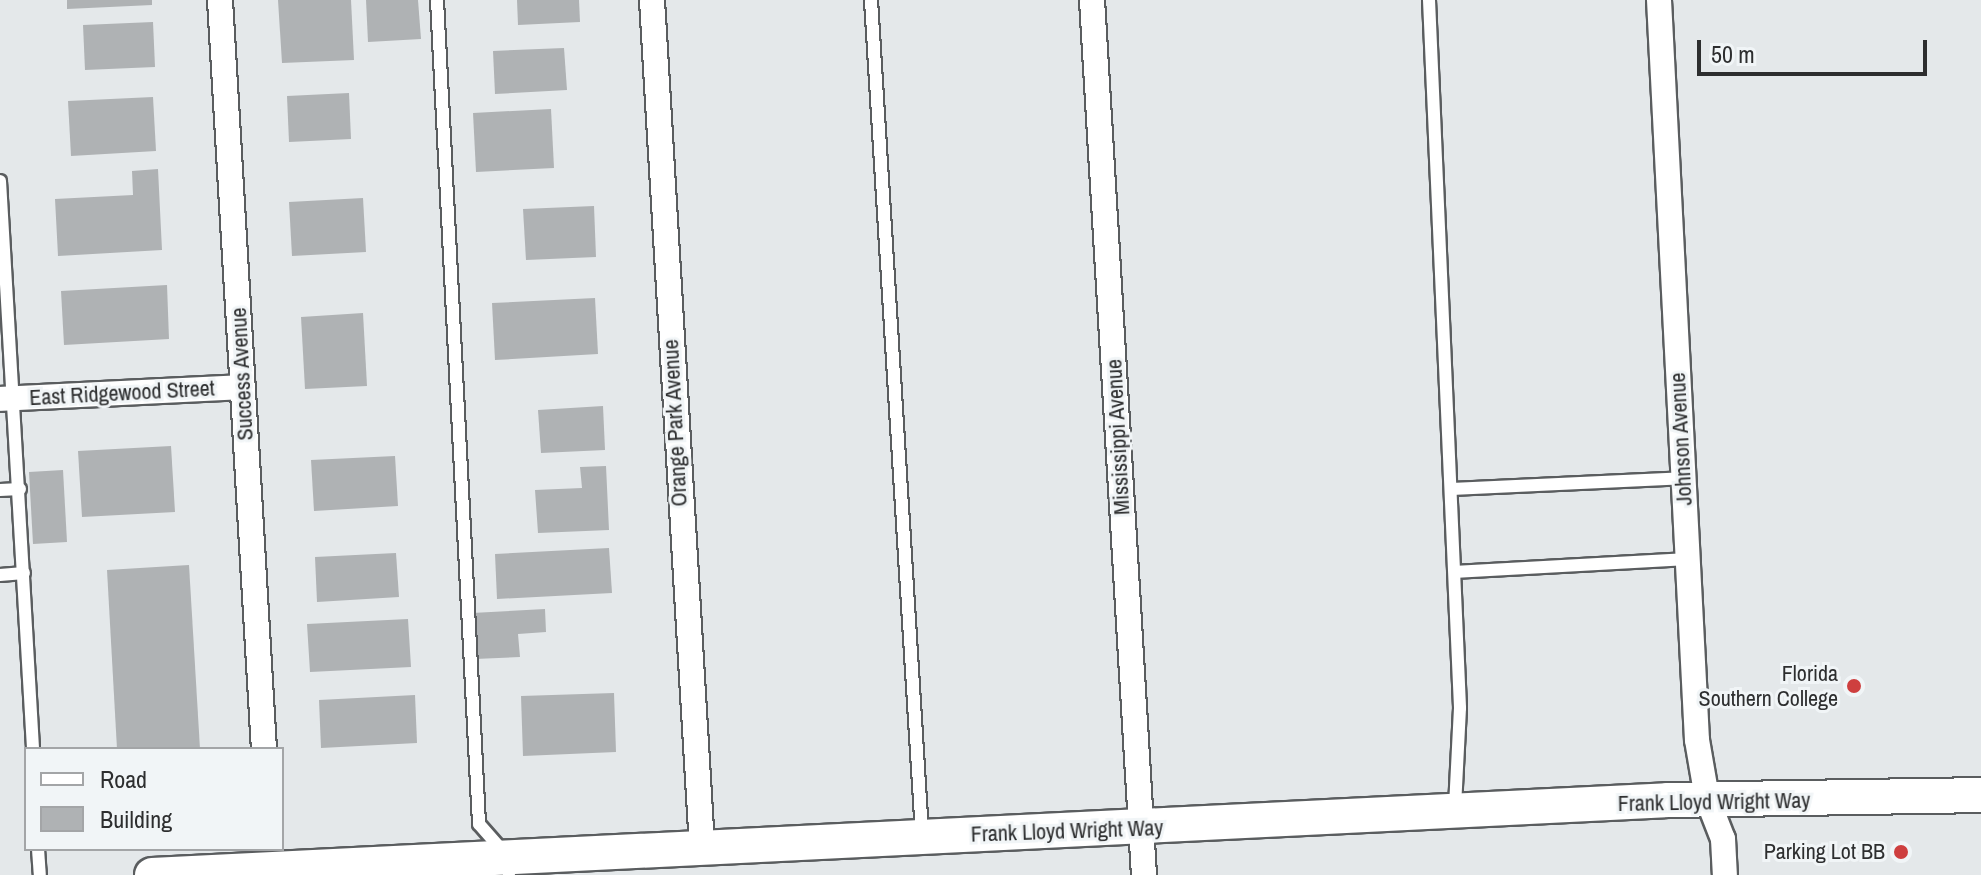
<!DOCTYPE html>
<html>
<head>
<meta charset="utf-8">
<style>
  body { margin:0 }
  #map { position:relative; width:1981px; height:875px; overflow:hidden; background:#e4e8ea; font-family:"Archivo Narrow",sans-serif }
  div>[style] { position:absolute }
  .building>* { inset:0; background:#afb2b4 }
  .roads { filter:drop-shadow(2px 0 #5a5d5f) drop-shadow(-2px 0 #5a5d5f) drop-shadow(0 2px #5a5d5f) drop-shadow(0 -2px #5a5d5f) }
  .lane>* { height:12px; margin:-6px; padding:0 6px; transform-origin:6px; border-radius:6px; background:#fff }
  .street>* { height:24px; margin:-12px; padding:0 12px; transform-origin:12px; border-radius:12px; background:#fff }
  .secondary>* { height:34px; margin:-17px; padding:0 17px; transform-origin:17px; border-radius:17px; background:#fff }
  .dots>* { width:22px; height:22px; translate:-50% -50%; box-sizing:border-box; border:4px solid #f1f5f7; border-radius:50% }
  span { translate:-50% -50%; white-space:nowrap; text-align:center; line-height:1.15; -webkit-text-stroke:6px #f1f5f7; paint-order:stroke }
  .street-label { font-size:22px; color:#2d2e2f }
  .poi-label { font-size:22px; color:#2d2e2f }
  .right { translate:-100% -50%; text-align:right }
  .legend { position:absolute; left:24px; top:747px; width:260px; height:104px; box-sizing:border-box; background:#f1f5f7; border:2px solid #a3a5a7; margin:0; padding:10px 14px; list-style:none; font-size:24px; color:#2d2e2f }
  .legend li { display:flex; align-items:center; gap:16px; height:40px }
  .legend b { width:40px; border:2px solid #a3a5a7 }
  .scale { position:absolute; left:1697px; top:40px; width:230px; height:36px; box-sizing:border-box; border:4px solid #2d2e2f; border-top:0; padding-left:10px; font-size:24px; line-height:28px; white-space:nowrap; color:#2d2e2f; -webkit-text-stroke:6px #f1f5f7; paint-order:stroke }
</style>
</head>
<body>
<div id="map">
  <div class="building">
    <i style="clip-path:polygon(67px 0,152px 0,152px 5px,67px 9px)"></i>
    <i style="clip-path:polygon(278px 0,351px 0,354px 60px,282px 63px)"></i>
    <i style="clip-path:polygon(366px 0,418px 0,421px 39px,368px 42px)"></i>
    <i style="clip-path:polygon(517px 0,579px 0,580px 22px,518px 25px)"></i>
    <i style="clip-path:polygon(153px 22px,155px 67px,85px 70px,83px 25px)"></i>
    <i style="clip-path:polygon(564px 48px,567px 90px,495px 94px,493px 51px)"></i>
    <i style="clip-path:polygon(349px 93px,351px 139px,289px 142px,287px 96px)"></i>
    <i style="clip-path:polygon(153px 97px,156px 151px,71px 156px,68px 101px)"></i>
    <i style="clip-path:polygon(551px 109px,554px 168px,476px 172px,473px 113px)"></i>
    <i style="clip-path:polygon(158px 169px,162px 250px,58px 256px,55px 199px,133px 195px,132px 171px)"></i>
    <i style="clip-path:polygon(363px 198px,366px 252px,292px 256px,289px 202px)"></i>
    <i style="clip-path:polygon(594px 206px,596px 257px,526px 260px,523px 209px)"></i>
    <i style="clip-path:polygon(167px 285px,169px 339px,64px 345px,61px 291px)"></i>
    <i style="clip-path:polygon(595px 298px,598px 354px,495px 360px,492px 303px)"></i>
    <i style="clip-path:polygon(363px 313px,367px 386px,305px 389px,301px 317px)"></i>
    <i style="clip-path:polygon(603px 406px,605px 450px,541px 453px,538px 410px)"></i>
    <i style="clip-path:polygon(171px 446px,175px 512px,82px 517px,78px 451px)"></i>
    <i style="clip-path:polygon(395px 456px,398px 506px,314px 511px,311px 460px)"></i>
    <i style="clip-path:polygon(606px 466px,609px 530px,538px 533px,535px 490px,582px 488px,580px 467px)"></i>
    <i style="clip-path:polygon(63px 470px,67px 542px,33px 544px,29px 472px)"></i>
    <i style="clip-path:polygon(609px 548px,612px 593px,497px 599px,495px 554px)"></i>
    <i style="clip-path:polygon(396px 553px,399px 597px,317px 602px,315px 557px)"></i>
    <i style="clip-path:polygon(189px 565px,200px 749px,117px 749px,107px 570px)"></i>
    <i style="clip-path:polygon(545px 609px,546px 632px,518px 634px,520px 657px,475px 659px,472px 613px)"></i>
    <i style="clip-path:polygon(408px 619px,411px 667px,310px 672px,307px 624px)"></i>
    <i style="clip-path:polygon(614px 693px,616px 752px,523px 756px,521px 696px)"></i>
    <i style="clip-path:polygon(415px 695px,417px 743px,321px 748px,319px 700px)"></i>
  </div>
  <div class="roads">
    <div class="lane">
      <i style="left:437px;top:0;width:825px;rotate:87.08deg"></i>
      <i style="left:479px;top:824px;width:44px;rotate:48.7deg"></i>
      <i style="left:508px;top:857px;width:18px;rotate:87deg"></i>
      <i style="left:871px;top:0;width:836px;rotate:86.5deg"></i>
      <i style="left:1429px;top:0;width:709px;rotate:87.49deg"></i>
      <i style="left:1460px;top:708px;width:100px;rotate:92.9deg"></i>
      <i style="left:0;top:181px;width:569px;rotate:86.67deg"></i>
      <i style="left:1452px;top:489px;width:230px;rotate:-2.7deg"></i>
      <i style="left:0;top:490px;width:20px;rotate:-3deg"></i>
      <i style="left:1455px;top:572px;width:232px;rotate:-3.2deg"></i>
      <i style="left:0;top:575px;width:24px;rotate:-5deg"></i>
      <i style="left:38px;top:849px;width:26px;rotate:86deg"></i>
    </div>
    <div class="street">
      <i style="left:220px;top:0;width:750px;rotate:86.64deg"></i>
      <i style="left:652px;top:0;width:847px;rotate:86.62deg"></i>
      <i style="left:1092px;top:0;width:877px;rotate:86.6deg"></i>
      <i style="left:1659px;top:0;width:741px;rotate:87.06deg"></i>
      <i style="left:1697px;top:740px;width:59px;rotate:80.2deg"></i>
      <i style="left:1707px;top:798px;width:44px;rotate:68.7deg"></i>
      <i style="left:1723px;top:839px;width:36px;rotate:87deg"></i>
      <i style="left:0;top:399px;width:243px;rotate:-2.8deg"></i>
    </div>
    <div class="secondary">
      <i style="left:152px;top:875px;width:1518px;rotate:-2.83deg"></i>
      <i style="left:1668px;top:800px;width:313px;rotate:-0.9deg"></i>
    </div>
  </div>
  <div class="dots">
    <i style="left:1854px;top:686px;background:#ce3f3f"></i>
    <i style="left:1901px;top:852px;background:#ce3f3f"></i>
  </div>
  <div class="street-label">
    <span style="left:242px;top:374px;rotate:-93deg">Success Avenue</span>
    <span style="left:122px;top:393px;rotate:-3deg">East Ridgewood Street</span>
    <span style="left:675px;top:423px;rotate:-93deg">Orange Park Avenue</span>
    <span style="left:1118px;top:437px;rotate:-93deg">Mississippi Avenue</span>
    <span style="left:1681px;top:439px;rotate:-93deg">Johnson Avenue</span>
    <span style="left:1714px;top:802px;rotate:-1deg">Frank Lloyd Wright Way</span>
    <span style="left:1067px;top:831px;rotate:-2deg">Frank Lloyd Wright Way</span>
  </div>
  <div class="poi-label">
    <span class="right" style="left:1838px;top:686px">Florida<br>Southern College</span>
    <span class="right" style="left:1885px;top:852px">Parking Lot BB</span>
  </div>
  <ul class="legend">
  <li><b style="height:10px;background:#fff"></b>Road</li>
  <li><b style="height:22px;background:#afb2b4"></b>Building</li>
  </ul>
  <div class="scale">50 m</div>
</div>
</body>
</html>
